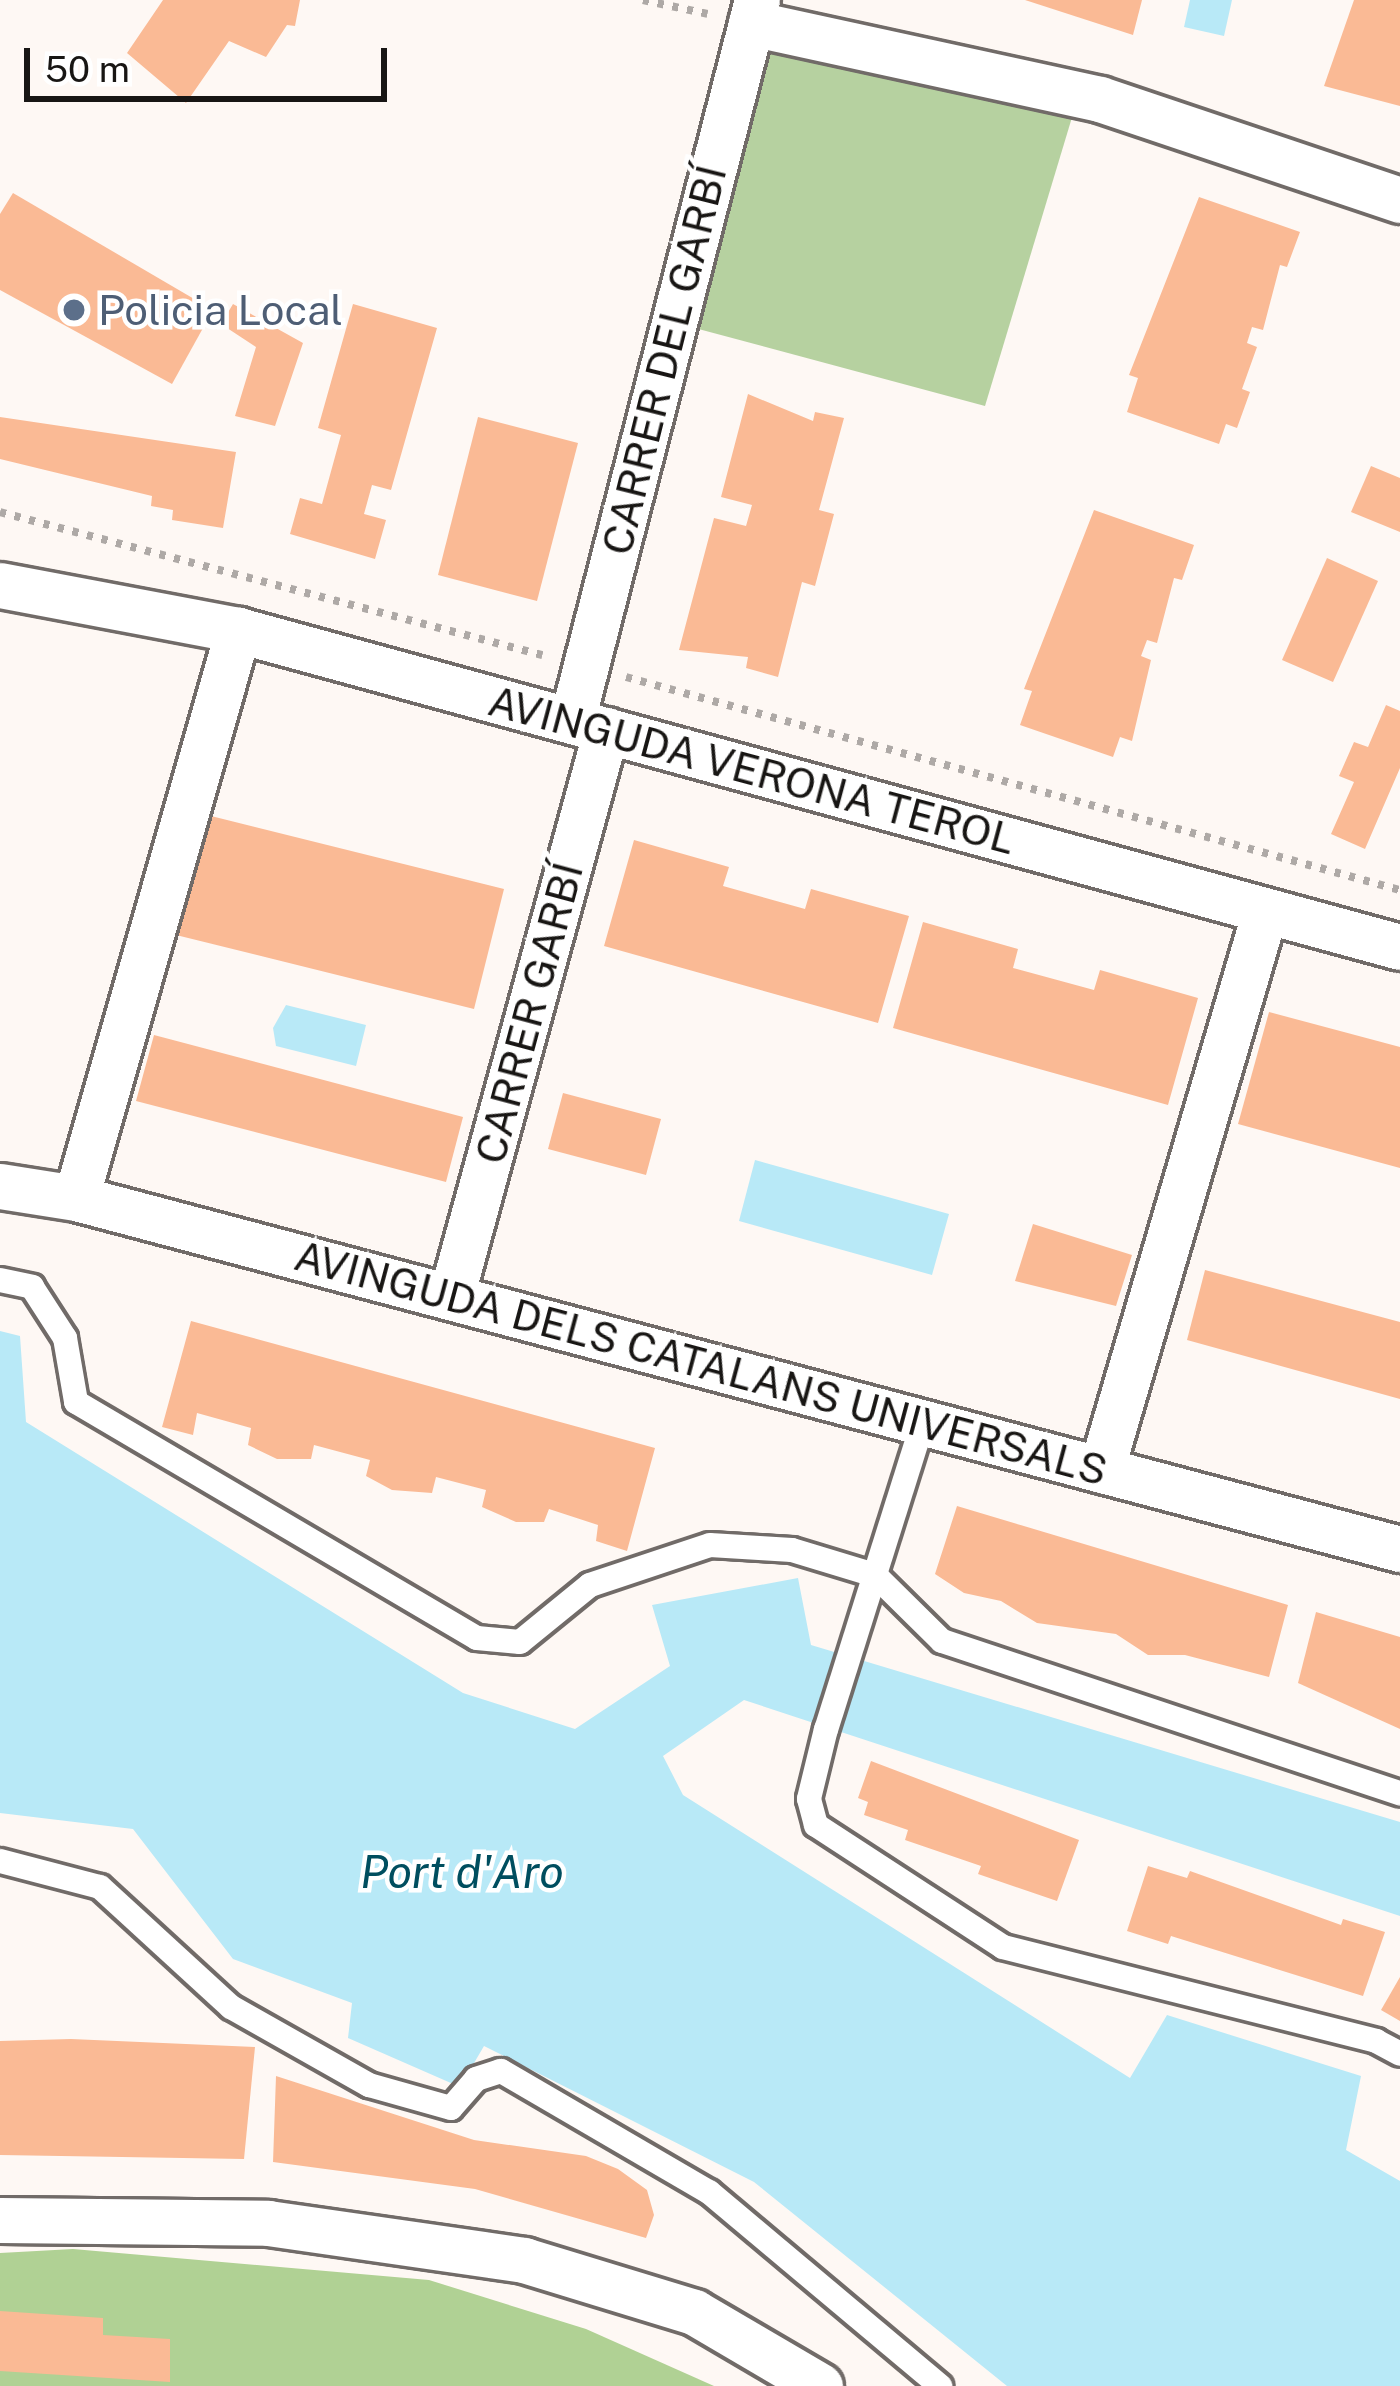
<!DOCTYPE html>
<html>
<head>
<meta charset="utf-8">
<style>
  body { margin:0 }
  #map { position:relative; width:1400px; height:2386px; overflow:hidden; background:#fef8f4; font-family:"Public Sans",sans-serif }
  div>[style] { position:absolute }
  .green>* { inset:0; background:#b6d1a0 }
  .forest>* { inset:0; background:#b0d194 }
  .water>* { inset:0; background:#b8e9f7 }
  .building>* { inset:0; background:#faba95 }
  .path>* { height:8px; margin-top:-4px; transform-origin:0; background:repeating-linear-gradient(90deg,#aea9a6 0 6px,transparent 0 15px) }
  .roads { filter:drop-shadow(3px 0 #716b68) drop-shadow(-3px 0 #716b68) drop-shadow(0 3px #716b68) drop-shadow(0 -3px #716b68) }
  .lane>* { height:24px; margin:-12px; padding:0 12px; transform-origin:12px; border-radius:12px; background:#fff }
  .street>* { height:45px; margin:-22.5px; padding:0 22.5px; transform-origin:22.5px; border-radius:22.5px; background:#fff }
  .dots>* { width:33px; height:33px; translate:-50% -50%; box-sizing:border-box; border:6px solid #fff; border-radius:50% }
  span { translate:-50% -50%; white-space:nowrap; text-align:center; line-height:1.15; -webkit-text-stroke:9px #fff; paint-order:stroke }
  .service-label { font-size:42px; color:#4e5e75 }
  .left { translate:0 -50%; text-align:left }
  .street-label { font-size:42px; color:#181614 }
  .water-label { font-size:45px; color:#004e5f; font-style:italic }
  .scale { position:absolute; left:24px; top:48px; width:363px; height:54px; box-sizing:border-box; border:6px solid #181614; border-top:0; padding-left:15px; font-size:36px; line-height:42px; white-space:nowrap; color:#181614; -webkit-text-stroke:9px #fff; paint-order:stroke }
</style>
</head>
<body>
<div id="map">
  <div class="green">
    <i style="clip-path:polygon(765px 46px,1073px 114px,985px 406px,691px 327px)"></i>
  </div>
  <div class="forest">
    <i style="clip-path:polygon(73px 2249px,429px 2280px,586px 2329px,714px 2386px,0 2386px,0 2253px)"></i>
  </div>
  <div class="water">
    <i style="clip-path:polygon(1190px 0,1232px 0,1224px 36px,1184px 27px)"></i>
    <i style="clip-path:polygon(286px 1005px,366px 1025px,356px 1066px,276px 1046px,273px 1028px)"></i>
    <i style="clip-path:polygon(755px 1160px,949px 1214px,932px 1275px,739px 1221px)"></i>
    <i style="clip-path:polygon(0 1331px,20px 1336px,26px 1422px,463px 1693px,575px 1729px,670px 1666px,652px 1605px,798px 1578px,811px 1645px,1400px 1822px,1400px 1916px,744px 1700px,663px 1756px,683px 1795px,1130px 2078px,1167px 2015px,1361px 2076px,1346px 2150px,1400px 2181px,1400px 2386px,1007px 2386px,754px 2182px,484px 2046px,460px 2087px,348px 2038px,352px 2003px,233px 1959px,133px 1829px,0 1813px)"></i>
  </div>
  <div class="building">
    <i style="clip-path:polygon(163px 0,300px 0,295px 26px,287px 25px,266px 57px,229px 41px,186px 103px,127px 53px)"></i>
    <i style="clip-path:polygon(1025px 0,1142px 0,1133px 35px)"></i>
    <i style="clip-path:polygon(1354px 0,1400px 0,1400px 106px,1324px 86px)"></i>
    <i style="clip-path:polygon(13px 193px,213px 310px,172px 384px,0 290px,0 214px)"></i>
    <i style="clip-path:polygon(1199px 197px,1300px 232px,1287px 267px,1280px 265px,1263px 330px,1252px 327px,1247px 343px,1257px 347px,1242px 389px,1250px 392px,1237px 428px,1226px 424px,1219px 444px,1127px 412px,1138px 378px,1129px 375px)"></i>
    <i style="clip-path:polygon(233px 304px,303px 343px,275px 426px,235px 416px,256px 347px,221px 324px)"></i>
    <i style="clip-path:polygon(353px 304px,437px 328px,391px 490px,372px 485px,364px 514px,386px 520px,375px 559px,290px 534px,300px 498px,322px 504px,341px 435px,318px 428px)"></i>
    <i style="clip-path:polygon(748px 394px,813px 421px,815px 412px,844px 418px,819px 510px,834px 514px,815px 586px,802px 582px,778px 677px,746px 668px,748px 657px,679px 650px,714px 518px,746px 526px,752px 505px,721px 497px)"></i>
    <i style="clip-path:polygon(0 417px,236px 452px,223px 528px,172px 520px,173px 510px,151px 506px,152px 496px,0 459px)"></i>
    <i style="clip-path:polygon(478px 417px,578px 443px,537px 601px,438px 575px)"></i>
    <i style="clip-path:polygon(1371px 466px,1400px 478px,1400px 532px,1351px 512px)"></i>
    <i style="clip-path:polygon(1094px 510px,1194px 545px,1182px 580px,1174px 578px,1157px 643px,1147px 640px,1141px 656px,1151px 660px,1132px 741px,1120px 737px,1113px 757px,1020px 725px,1032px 691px,1024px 689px)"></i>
    <i style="clip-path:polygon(1327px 558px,1378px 581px,1333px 682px,1282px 660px)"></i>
    <i style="clip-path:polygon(1386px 705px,1400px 711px,1400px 768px,1365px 849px,1331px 834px,1354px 782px,1339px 776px,1354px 742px,1368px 747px)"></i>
    <i style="clip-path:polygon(203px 814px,504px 889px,474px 1009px,172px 934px)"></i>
    <i style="clip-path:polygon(634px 840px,729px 867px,723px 886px,805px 909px,811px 889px,909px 916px,878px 1023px,604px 946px)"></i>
    <i style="clip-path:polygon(923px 922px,1018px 949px,1013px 968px,1094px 990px,1100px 970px,1198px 998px,1168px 1105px,893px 1028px)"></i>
    <i style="clip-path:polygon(1269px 1012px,1400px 1047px,1400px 1168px,1238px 1124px)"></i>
    <i style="clip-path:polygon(154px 1035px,463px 1117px,446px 1182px,136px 1101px)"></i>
    <i style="clip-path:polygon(563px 1093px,661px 1119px,646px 1175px,548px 1149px)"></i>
    <i style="clip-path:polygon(1033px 1224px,1132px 1255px,1116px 1306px,1015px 1281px)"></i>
    <i style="clip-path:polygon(1205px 1270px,1400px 1322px,1400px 1399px,1187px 1340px)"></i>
    <i style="clip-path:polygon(191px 1321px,655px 1448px,627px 1551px,596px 1541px,598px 1525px,549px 1509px,544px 1522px,516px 1522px,482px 1507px,486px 1490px,436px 1477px,432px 1493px,392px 1490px,366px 1476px,370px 1460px,314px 1445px,311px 1459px,277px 1459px,248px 1445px,251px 1428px,197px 1413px,193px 1435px,162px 1427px)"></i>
    <i style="clip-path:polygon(957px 1506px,1288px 1605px,1269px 1677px,1185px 1655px,1148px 1655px,1116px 1634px,1037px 1623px,1001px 1601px,964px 1593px,935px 1574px)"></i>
    <i style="clip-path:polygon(1316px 1612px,1400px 1637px,1400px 1729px,1298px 1683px)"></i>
    <i style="clip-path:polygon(871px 1761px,1079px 1840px,1057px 1901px,978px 1874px,981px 1866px,905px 1840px,908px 1830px,864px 1815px,868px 1802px,858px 1798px)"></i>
    <i style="clip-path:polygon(1148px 1866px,1187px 1878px,1190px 1871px,1341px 1925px,1343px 1919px,1385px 1932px,1363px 1996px,1171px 1936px,1168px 1944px,1127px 1931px)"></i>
    <i style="clip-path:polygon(1400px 1977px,1400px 2021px,1381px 2010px)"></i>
    <i style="clip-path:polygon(71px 2039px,255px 2047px,244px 2159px,0 2155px,0 2041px)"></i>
    <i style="clip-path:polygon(276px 2076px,474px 2140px,586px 2156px,618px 2169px,647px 2190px,654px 2215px,646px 2238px,475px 2189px,273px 2162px)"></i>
    <i style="clip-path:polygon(0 2311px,103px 2318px,103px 2335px,170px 2339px,170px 2382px,0 2371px)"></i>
  </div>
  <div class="path">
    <i style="left:643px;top:0;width:66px;rotate:12.2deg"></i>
    <i style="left:0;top:512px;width:561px;rotate:14.78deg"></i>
    <i style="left:626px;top:677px;width:803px;rotate:15.39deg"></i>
  </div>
  <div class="roads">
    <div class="lane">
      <i style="left:0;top:1280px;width:33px;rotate:12deg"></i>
      <i style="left:32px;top:1287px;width:61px;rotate:57.1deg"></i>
      <i style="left:65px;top:1338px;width:65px;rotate:80.2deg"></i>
      <i style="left:76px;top:1402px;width:465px;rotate:30.5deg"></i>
      <i style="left:477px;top:1638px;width:43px;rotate:5.3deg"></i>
      <i style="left:520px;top:1642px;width:90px;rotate:-39.2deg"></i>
      <i style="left:590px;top:1585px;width:126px;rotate:-18.4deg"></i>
      <i style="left:710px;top:1545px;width:82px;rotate:3.5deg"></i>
      <i style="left:792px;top:1550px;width:87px;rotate:16.8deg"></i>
      <i style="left:875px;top:1575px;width:94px;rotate:44.6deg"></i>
      <i style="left:942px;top:1641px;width:483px;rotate:18.4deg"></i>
      <i style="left:923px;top:1422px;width:322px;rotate:107.5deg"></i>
      <i style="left:826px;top:1729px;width:72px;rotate:103.7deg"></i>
      <i style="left:809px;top:1799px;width:27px;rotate:75deg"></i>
      <i style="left:816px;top:1825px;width:223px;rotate:33.1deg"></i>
      <i style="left:1003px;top:1947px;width:385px;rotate:14.1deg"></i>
      <i style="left:1376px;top:2041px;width:27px;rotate:28deg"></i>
      <i style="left:0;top:1861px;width:103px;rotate:14.6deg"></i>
      <i style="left:100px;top:1887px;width:178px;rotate:42.5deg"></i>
      <i style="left:231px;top:2007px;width:159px;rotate:29.5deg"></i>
      <i style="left:369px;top:2085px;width:85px;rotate:15.7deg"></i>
      <i style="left:451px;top:2108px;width:38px;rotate:-49deg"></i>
      <i style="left:476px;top:2079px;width:26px;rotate:-18deg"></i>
      <i style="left:501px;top:2071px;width:241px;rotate:30.2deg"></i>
      <i style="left:709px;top:2192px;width:302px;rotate:40deg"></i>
    </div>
    <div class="street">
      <i style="left:751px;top:23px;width:357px;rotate:12.3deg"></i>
      <i style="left:1100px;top:99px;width:317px;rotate:18.6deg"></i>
      <i style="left:0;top:585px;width:242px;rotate:10.7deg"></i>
      <i style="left:238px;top:630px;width:1204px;rotate:15.26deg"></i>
      <i style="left:572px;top:720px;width:743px;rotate:-75.59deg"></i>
      <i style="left:0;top:1186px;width:77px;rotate:9deg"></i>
      <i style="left:76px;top:1198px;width:1370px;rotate:14.85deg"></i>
      <i style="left:76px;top:1198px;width:591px;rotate:-74.08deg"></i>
      <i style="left:451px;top:1297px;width:588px;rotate:-74.71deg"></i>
      <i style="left:1101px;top:1470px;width:583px;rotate:-73.65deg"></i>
      <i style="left:0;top:2220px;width:268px;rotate:0.6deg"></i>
      <i style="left:268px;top:2223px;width:259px;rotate:8.2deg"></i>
      <i style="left:524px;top:2260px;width:178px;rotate:17deg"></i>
      <i style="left:694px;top:2312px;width:146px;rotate:30.4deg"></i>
    </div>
  </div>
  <div class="dots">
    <i style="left:74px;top:310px;background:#5c6f8a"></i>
  </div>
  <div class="service-label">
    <span class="left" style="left:98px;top:310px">Policia Local</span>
  </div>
  <div class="street-label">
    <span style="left:664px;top:360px;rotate:-76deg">CARRER DEL GARBÍ</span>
    <span style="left:752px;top:770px;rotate:15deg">AVINGUDA VERONA TEROL</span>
    <span style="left:529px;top:1013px;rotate:-75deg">CARRER GARBÍ</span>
    <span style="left:701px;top:1363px;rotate:15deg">AVINGUDA DELS CATALANS UNIVERSALS</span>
  </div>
  <div class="water-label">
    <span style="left:462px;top:1872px">Port d'Aro</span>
  </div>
  <div class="scale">50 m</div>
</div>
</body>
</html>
